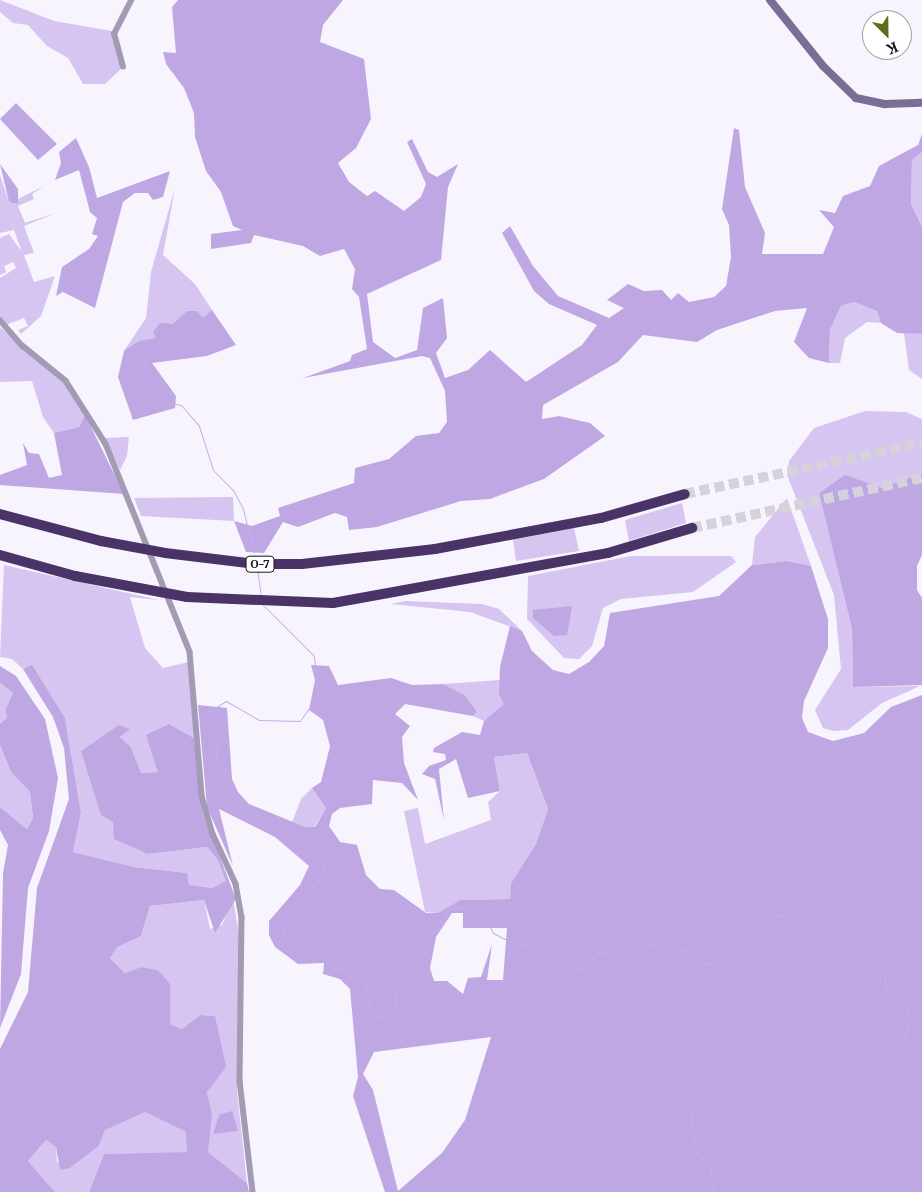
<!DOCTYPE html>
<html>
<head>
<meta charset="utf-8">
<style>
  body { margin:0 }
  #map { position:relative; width:922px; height:1192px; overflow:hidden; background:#f7f4fd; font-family:Merriweather,serif }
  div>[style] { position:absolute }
  .green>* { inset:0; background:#d5c5f0 }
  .forest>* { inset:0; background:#bea7e3 }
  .stream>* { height:1px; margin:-0.5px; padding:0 0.5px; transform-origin:0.5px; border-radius:0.5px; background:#c4aeeb }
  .highway-tunnel>* { height:10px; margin-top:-5px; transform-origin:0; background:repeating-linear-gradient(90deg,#d5d2db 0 10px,transparent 0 15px) }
  .street>* { height:5.5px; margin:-2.75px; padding:0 2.75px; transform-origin:2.75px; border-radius:2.75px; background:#a39ab4 }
  .secondary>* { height:8px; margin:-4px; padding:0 4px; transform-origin:4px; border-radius:4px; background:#7c6d94 }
  .highway>* { height:10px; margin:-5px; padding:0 5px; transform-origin:5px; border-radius:5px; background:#493367 }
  span { translate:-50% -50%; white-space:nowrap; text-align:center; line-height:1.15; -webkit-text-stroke:5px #fff; paint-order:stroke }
  .shield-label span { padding:1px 4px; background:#fff; border:1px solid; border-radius:4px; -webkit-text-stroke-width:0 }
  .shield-label { font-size:11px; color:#15121a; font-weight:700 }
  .north { position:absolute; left:862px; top:10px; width:50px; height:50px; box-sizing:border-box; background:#fff; border:1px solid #a1a0a3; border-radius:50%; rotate:157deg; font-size:14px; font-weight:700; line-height:20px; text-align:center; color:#15121a }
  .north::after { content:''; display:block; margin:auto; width:18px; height:22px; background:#5d6d18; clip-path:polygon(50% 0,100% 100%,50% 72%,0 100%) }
</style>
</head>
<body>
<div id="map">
  <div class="green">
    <i style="clip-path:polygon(0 0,54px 21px,112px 31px,123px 67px,105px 84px,83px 84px,68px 58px,47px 46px,28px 25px,13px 23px,0 12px)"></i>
    <i style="clip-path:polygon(922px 152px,922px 227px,911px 204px,912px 160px)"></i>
    <i style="clip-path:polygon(0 175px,9px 202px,17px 204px,18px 199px,44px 186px,32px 194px,34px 199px,18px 206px,25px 223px,56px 213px,24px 226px,34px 253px,24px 255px,34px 282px,55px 276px,41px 316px,21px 334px,18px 330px,28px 326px,24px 318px,6px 325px,0 316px,0 278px,16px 268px,13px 262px,4px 266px,6px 272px,0 275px,0 238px,9px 234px,22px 252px,14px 230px,0 233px)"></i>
    <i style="clip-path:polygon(175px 188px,163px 255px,195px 284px,212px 310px,203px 319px,173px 324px,157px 338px,124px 351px,146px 318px,151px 272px)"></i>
    <i style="clip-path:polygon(854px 302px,877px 311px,881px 323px,867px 322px,845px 338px,840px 363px,829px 363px,830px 330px,841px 306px)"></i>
    <i style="clip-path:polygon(0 327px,68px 387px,85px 415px,79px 427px,54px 433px,43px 417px,32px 381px,0 382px)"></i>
    <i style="clip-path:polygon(904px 333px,922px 334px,922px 379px,909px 370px)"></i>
    <i style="clip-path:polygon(865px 411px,906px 412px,922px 419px,922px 473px,882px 488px,845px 476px,819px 493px,852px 629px,853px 687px,920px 686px,882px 703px,848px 730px,833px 731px,823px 728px,815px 710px,841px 669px,834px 595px,787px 475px,789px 461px,814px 428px)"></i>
    <i style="clip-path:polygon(129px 437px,127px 456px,120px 470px,105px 438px)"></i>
    <i style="clip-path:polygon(233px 497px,234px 521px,141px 516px,134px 498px)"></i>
    <i style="clip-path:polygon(787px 498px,811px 566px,787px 561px,752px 565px,755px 537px)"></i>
    <i style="clip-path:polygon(682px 503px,686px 523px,629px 541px,625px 520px)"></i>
    <i style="clip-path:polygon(574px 528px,579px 551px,516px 561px,513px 540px)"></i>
    <i style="clip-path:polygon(631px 556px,731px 556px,736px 562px,693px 592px,621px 599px,603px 608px,592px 646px,579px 659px,564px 658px,527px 619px,528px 576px)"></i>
    <i style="clip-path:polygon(4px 565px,159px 600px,130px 597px,145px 648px,163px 668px,189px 662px,194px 738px,169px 724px,158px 772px,141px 773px,131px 747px,120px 737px,129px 729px,119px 725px,113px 822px,148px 854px,207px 847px,218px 860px,227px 881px,212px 888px,188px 885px,187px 873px,134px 867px,73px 852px,81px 813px,65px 718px,32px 666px,23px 669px,12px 659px,0 657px)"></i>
    <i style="clip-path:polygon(405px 601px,482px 604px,499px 609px,522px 631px,470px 612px,391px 604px)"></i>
    <i style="clip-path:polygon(500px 680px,505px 704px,484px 721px,473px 716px,477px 712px,465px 695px,443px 684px)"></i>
    <i style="clip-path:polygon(0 683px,13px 693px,8px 718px,0 724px)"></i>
    <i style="clip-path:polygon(0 745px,11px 772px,30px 792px,33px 818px,27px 829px,0 807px)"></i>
    <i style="clip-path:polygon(527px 753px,548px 809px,536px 844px,511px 883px,510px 899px,460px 900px,438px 913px,425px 912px,404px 811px,418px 808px,425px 844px,491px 820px,488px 802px,500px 791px,494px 757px)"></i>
    <i style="clip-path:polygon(312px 788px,326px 808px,314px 827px,305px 827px,292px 822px,301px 799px)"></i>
    <i style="clip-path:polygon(233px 899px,240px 940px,237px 1092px,247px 1183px,208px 1152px,104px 1154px,89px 1192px,55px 1192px,28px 1161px,46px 1140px,56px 1147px,57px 1162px,70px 1168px,99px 1146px,105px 1130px,124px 1119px,145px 1112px,186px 1132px,203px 1128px,212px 1113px,207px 1092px,215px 1076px,215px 1016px,200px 1015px,182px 1029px,170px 1024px,170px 985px,158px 970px,141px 967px,125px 973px,110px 958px,116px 947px,141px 936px,150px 906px,204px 900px,210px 929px,222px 925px)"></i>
  </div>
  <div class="forest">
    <i style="clip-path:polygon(178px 0,343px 0,323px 25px,320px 42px,364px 59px,371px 119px,356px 148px,338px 163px,349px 182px,367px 196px,375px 191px,404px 211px,421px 197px,426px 184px,407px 142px,412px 139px,428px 172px,437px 177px,458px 164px,448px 187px,441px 260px,367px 294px,373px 342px,395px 358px,417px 350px,423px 308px,443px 298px,447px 338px,436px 353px,445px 378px,468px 370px,490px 350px,526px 382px,582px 345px,597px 325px,549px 304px,534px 291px,502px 233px,510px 226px,533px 266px,558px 296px,609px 318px,624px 308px,607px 300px,628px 284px,644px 291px,662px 290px,671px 300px,678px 293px,689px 302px,714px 297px,726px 286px,731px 257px,729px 225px,722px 209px,734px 128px,739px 130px,745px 187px,765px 233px,762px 254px,823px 254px,834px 227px,819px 210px,835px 213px,843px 196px,870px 186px,879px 166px,918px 145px,922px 134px,922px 152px,912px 160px,911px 204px,922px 227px,922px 334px,897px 333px,881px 323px,877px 311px,854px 302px,841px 306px,830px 330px,829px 363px,809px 358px,794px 342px,807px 308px,775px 311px,717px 330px,697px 342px,643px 335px,618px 362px,543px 405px,542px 419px,559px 416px,590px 423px,605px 436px,544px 479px,490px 499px,461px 501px,377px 527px,349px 530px,347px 517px,335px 513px,298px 527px,283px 522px,264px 553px,246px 552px,234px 521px,252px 526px,280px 516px,278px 508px,354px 483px,355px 468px,389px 459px,416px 436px,439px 433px,447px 422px,445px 391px,430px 358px,422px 356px,303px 378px,350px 361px,352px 355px,367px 349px,359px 297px,352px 289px,355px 269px,344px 249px,320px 256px,303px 246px,254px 235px,251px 243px,211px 249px,211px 234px,242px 230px,233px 226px,221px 192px,206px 171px,195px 137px,194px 113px,184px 88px,166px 64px,163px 52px,176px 53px,172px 7px)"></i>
    <i style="clip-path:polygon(16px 103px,57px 144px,38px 160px,0 119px)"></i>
    <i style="clip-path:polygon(76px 138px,89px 167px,97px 198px,170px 171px,163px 197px,153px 200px,148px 193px,135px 193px,123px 202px,95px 308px,63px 292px,56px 296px,62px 267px,89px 249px,98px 236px,92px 234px,97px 218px,90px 212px,79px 170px,55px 180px,61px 163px,59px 152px)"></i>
    <i style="clip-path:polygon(0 164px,18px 189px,18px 204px,9px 202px)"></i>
    <i style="clip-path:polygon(212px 310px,236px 345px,207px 356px,152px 363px,176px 396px,175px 408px,133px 420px,118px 377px,124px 351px,139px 341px,156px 338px,153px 332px,160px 323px,173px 324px,187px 311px,197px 311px,203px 318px)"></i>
    <i style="clip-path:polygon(85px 415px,124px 494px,0 485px,0 475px,27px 465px,23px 443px,29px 453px,39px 454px,49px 478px,62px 475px,54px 433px,79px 427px)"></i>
    <i style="clip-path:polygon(922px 473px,922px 555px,917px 566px,917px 590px,922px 598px,922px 685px,853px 687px,852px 629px,819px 493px,845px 475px,882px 488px)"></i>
    <i style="clip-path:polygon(evenodd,787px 561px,811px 566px,828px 619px,828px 648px,804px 701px,802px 718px,808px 732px,833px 741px,864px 733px,891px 707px,922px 695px,922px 1192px,385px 1192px,353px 1096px,358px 1077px,350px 989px,340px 979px,323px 974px,324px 963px,298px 964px,275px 947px,269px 935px,269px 921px,300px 885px,309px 866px,275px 837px,219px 809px,233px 866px,207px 807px,198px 705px,227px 708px,232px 779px,238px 792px,249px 804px,305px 827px,315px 827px,326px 808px,312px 788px,321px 782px,330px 746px,323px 720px,309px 710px,315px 680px,311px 665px,329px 666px,338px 685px,391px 678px,412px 685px,443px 684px,465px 695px,477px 712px,473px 716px,405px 704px,395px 714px,410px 726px,402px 737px,404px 763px,418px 800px,402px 783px,373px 780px,372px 804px,340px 808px,332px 814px,329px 826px,340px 842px,357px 845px,366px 875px,380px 889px,394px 890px,426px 913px,438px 913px,460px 900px,510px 899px,511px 883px,536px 844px,548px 809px,527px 753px,494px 757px,500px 791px,468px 798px,456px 759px,439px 769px,444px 820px,435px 779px,422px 774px,429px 766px,446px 760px,445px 754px,433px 752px,434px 748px,462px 732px,480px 735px,484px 721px,504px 704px,499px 694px,500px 667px,510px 626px,522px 631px,532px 651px,553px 670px,569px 674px,589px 662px,604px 646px,610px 613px,719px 596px,752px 565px,787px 561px,452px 913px,463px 913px,463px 928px,507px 928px,503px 980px,487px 980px,492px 944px,481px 977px,468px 978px,463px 994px,447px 981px,434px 981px,430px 968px,436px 937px,452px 913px,787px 561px,491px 1037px,465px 1120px,442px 1153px,398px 1191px,373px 1090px,363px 1074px,374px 1052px,491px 1037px)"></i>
    <i style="clip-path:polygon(572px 606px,567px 635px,554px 636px,533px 618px,533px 610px)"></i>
    <i style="clip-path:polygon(32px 665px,65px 718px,81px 813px,73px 852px,134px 867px,187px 873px,189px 885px,212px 888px,226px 881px,218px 860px,207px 847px,148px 854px,114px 839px,113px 822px,101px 815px,81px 751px,119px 725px,130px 729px,120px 737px,131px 747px,141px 773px,158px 772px,146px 735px,169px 724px,194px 738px,203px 813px,236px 899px,215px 933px,204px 900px,150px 906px,141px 936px,117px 947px,110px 958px,125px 973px,141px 967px,158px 970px,170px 984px,170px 1024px,182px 1029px,200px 1015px,215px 1016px,226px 1067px,207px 1092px,212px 1113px,208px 1152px,247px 1183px,249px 1192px,89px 1192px,104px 1154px,187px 1152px,186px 1132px,145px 1112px,105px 1130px,99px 1146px,70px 1168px,60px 1170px,56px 1147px,46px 1140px,28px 1161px,55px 1192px,0 1192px,0 1049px,28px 992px,37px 888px,69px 799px,64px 748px,53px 717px,23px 669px)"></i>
    <i style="clip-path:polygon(0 666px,16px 676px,45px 719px,58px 778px,49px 831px,28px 888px,21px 974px,0 1028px,3px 873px,8px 845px,0 830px,0 807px,27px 829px,33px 818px,30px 792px,11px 772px,0 745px,0 724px,7px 718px,6px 709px,13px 693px,0 683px)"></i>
    <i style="clip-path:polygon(232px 1111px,238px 1131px,213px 1134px,219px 1115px)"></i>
  </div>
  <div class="stream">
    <i style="left:147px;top:340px;width:31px;rotate:94deg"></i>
    <i style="left:145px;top:371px;width:36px;rotate:58deg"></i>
    <i style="left:164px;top:402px;width:17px;rotate:10deg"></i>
    <i style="left:181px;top:405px;width:28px;rotate:49deg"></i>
    <i style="left:199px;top:426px;width:46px;rotate:72.3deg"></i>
    <i style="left:213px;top:470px;width:28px;rotate:45deg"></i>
    <i style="left:233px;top:490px;width:21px;rotate:62deg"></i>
    <i style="left:243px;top:509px;width:45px;rotate:76deg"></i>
    <i style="left:257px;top:568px;width:28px;rotate:82deg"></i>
    <i style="left:263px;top:605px;width:72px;rotate:45deg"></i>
    <i style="left:314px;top:656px;width:40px;rotate:84.3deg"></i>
    <i style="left:318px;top:696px;width:31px;rotate:126deg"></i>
    <i style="left:300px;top:721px;width:41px;rotate:-178.6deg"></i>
    <i style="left:259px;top:720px;width:38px;rotate:-150deg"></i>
    <i style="left:226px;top:701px;width:22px;rotate:148deg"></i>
    <i style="left:207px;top:713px;width:16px;rotate:43deg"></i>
    <i style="left:219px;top:724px;width:38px;rotate:95deg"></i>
    <i style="left:216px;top:762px;width:13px;rotate:45deg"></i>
    <i style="left:225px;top:771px;width:23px;rotate:103deg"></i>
    <i style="left:220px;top:793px;width:70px;rotate:31deg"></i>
    <i style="left:280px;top:829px;width:54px;rotate:37.5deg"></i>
    <i style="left:323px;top:862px;width:14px;rotate:86deg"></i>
    <i style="left:324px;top:876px;width:17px;rotate:140deg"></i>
    <i style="left:311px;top:887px;width:54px;rotate:121.3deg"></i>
    <i style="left:283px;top:933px;width:17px;rotate:62deg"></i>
    <i style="left:291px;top:948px;width:36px;rotate:18deg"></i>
    <i style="left:325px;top:959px;width:16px;rotate:40deg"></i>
    <i style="left:337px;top:969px;width:17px;rotate:10deg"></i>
    <i style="left:354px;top:972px;width:19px;rotate:51deg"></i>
    <i style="left:366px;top:987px;width:23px;rotate:80deg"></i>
    <i style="left:370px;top:1010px;width:14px;rotate:36deg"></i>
    <i style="left:381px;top:1018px;width:18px;rotate:-38deg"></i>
    <i style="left:395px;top:1007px;width:26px;rotate:-83deg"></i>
    <i style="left:398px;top:981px;width:88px;rotate:-54.7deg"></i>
    <i style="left:449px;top:909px;width:13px;rotate:-9deg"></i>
    <i style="left:462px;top:907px;width:31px;rotate:32deg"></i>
    <i style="left:488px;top:923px;width:11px;rotate:63deg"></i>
    <i style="left:493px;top:933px;width:25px;rotate:27deg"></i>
    <i style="left:515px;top:944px;width:20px;rotate:6deg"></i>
    <i style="left:535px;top:946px;width:26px;rotate:40deg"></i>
    <i style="left:555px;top:963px;width:53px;rotate:14.3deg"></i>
    <i style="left:606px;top:976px;width:37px;rotate:46deg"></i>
    <i style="left:632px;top:1003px;width:25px;rotate:74deg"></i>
    <i style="left:639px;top:1027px;width:73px;rotate:45.6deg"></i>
    <i style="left:690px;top:1079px;width:9px;rotate:153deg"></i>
    <i style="left:682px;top:1083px;width:10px;rotate:96deg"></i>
    <i style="left:681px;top:1093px;width:16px;rotate:35deg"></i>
    <i style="left:694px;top:1102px;width:15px;rotate:101deg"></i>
    <i style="left:691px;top:1117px;width:35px;rotate:82deg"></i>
    <i style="left:696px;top:1152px;width:21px;rotate:47deg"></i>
    <i style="left:710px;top:1167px;width:25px;rotate:83deg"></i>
    <i style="left:584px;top:967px;width:20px;rotate:-49deg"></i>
    <i style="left:597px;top:952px;width:39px;rotate:9deg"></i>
    <i style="left:636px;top:958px;width:18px;rotate:-49deg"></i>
    <i style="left:648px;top:944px;width:38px;rotate:11deg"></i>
    <i style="left:685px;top:951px;width:27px;rotate:31deg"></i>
    <i style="left:708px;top:965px;width:84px;rotate:-35.8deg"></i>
    <i style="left:776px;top:916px;width:35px;rotate:-8deg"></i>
    <i style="left:811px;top:911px;width:28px;rotate:18deg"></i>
    <i style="left:838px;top:920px;width:13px;rotate:67deg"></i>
    <i style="left:843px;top:932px;width:57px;rotate:42.1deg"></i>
    <i style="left:885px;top:970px;width:18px;rotate:90deg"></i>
    <i style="left:885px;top:988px;width:28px;rotate:41deg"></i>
    <i style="left:906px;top:1006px;width:15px;rotate:74deg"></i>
    <i style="left:910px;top:1020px;width:25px;rotate:108deg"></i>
    <i style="left:902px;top:1044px;width:21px;rotate:14deg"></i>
  </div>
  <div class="highway-tunnel">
    <i style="left:685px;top:494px;width:242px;rotate:-12.1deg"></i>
    <i style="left:692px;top:528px;width:235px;rotate:-12.3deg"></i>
  </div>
  <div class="street">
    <i style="left:123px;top:67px;width:34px;rotate:-105deg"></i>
    <i style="left:114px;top:34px;width:38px;rotate:-63deg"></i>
    <i style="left:0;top:320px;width:35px;rotate:49deg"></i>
    <i style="left:23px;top:346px;width:55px;rotate:39.1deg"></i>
    <i style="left:66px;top:381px;width:75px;rotate:57.6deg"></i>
    <i style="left:106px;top:444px;width:224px;rotate:68deg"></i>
    <i style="left:190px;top:652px;width:144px;rotate:85.2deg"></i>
    <i style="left:202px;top:796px;width:40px;rotate:74deg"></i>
    <i style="left:213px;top:834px;width:55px;rotate:65.3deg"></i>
    <i style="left:236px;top:884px;width:34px;rotate:80deg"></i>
    <i style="left:242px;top:917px;width:164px;rotate:90.7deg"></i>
    <i style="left:240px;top:1081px;width:112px;rotate:83.3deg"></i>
  </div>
  <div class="secondary">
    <i style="left:770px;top:0;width:85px;rotate:51.2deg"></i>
    <i style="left:823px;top:66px;width:46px;rotate:44.1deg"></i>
    <i style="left:856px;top:98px;width:30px;rotate:12deg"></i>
    <i style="left:885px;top:104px;width:37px;rotate:-2deg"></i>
  </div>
  <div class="highway">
    <i style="left:0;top:514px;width:105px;rotate:15deg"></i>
    <i style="left:101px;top:541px;width:65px;rotate:10.6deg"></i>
    <i style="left:165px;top:553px;width:92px;rotate:6.9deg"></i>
    <i style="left:256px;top:564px;width:46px"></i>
    <i style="left:302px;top:564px;width:134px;rotate:-6.4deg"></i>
    <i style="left:435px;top:549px;width:169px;rotate:-10.6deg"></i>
    <i style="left:601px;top:518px;width:87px;rotate:-15.9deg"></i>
    <i style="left:0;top:555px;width:78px;rotate:15.6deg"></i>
    <i style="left:75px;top:576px;width:114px;rotate:10.6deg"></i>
    <i style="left:187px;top:597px;width:146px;rotate:2.4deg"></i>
    <i style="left:333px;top:603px;width:280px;rotate:-10.3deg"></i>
    <i style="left:608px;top:553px;width:88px;rotate:-16.6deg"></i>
  </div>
  <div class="shield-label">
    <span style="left:260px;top:564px">O-7</span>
  </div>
  <div class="north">K</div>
</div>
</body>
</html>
